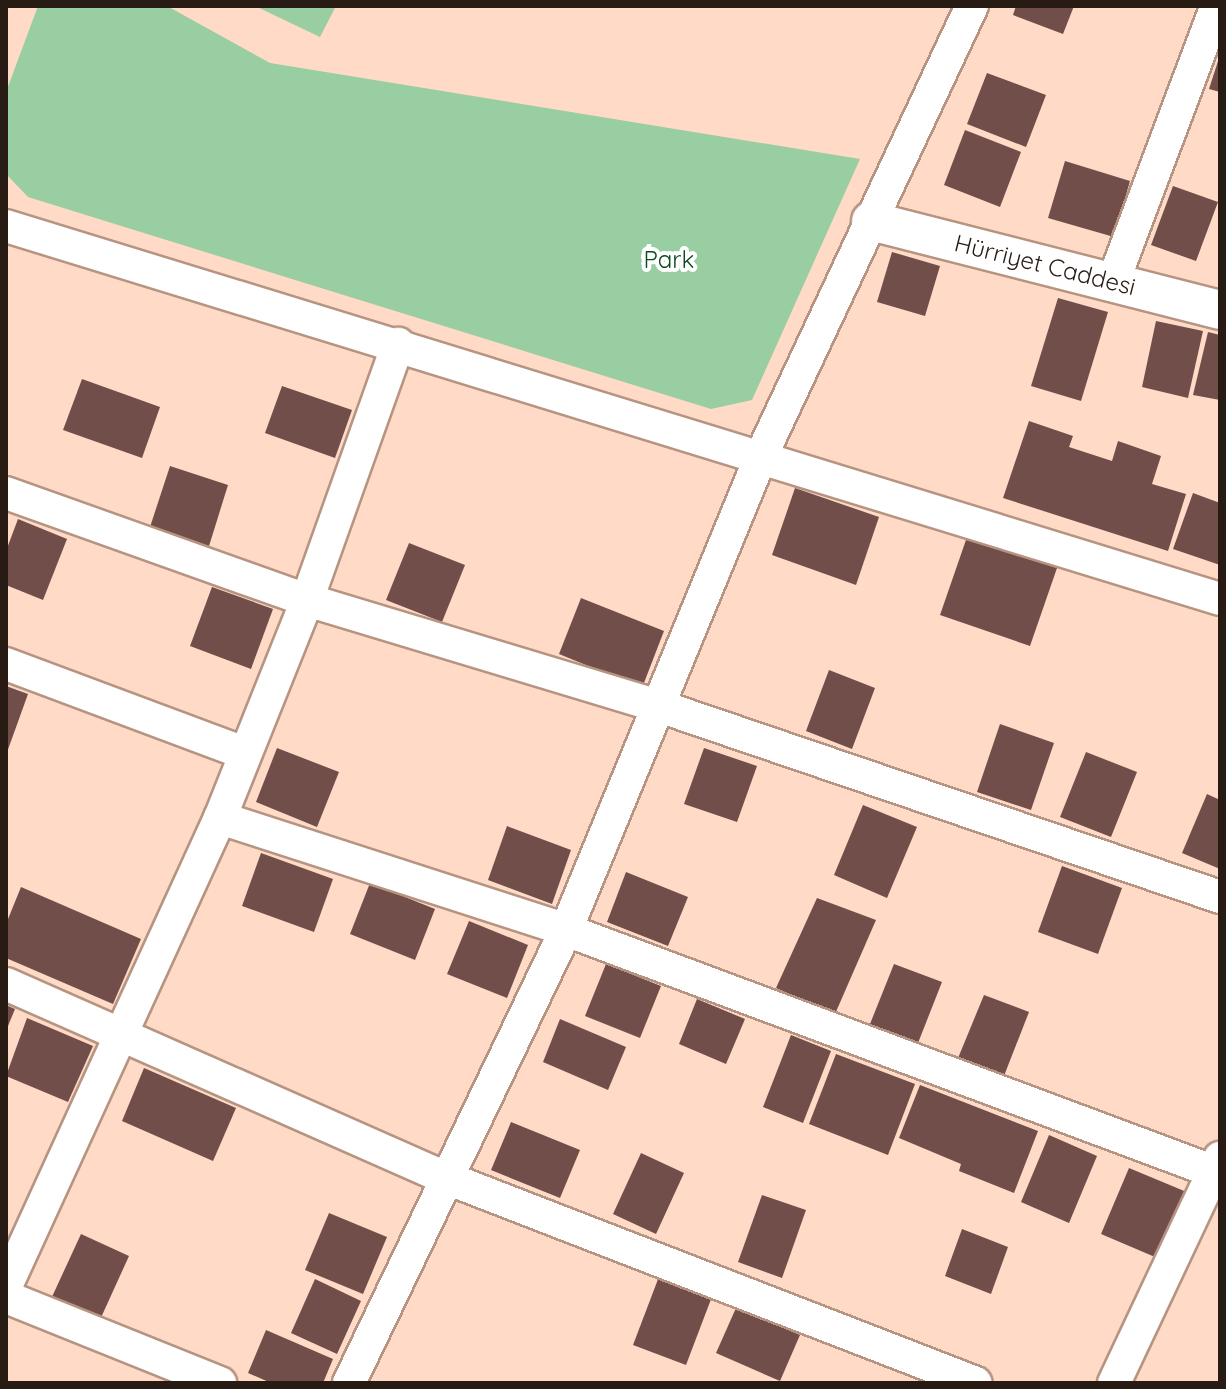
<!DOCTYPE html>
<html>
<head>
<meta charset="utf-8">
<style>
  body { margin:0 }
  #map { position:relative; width:1226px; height:1389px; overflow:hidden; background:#ffdac6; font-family:Quicksand,sans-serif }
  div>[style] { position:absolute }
  .green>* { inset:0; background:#99cda2 }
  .building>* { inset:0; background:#724e4a }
  .roads { filter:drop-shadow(2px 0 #b69481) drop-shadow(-2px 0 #b69481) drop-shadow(0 2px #b69481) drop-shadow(0 -2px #b69481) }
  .minor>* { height:32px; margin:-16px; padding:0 16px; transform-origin:16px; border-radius:16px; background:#fff }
  .tertiary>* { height:38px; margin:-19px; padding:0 19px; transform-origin:19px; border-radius:19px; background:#fff }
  span { translate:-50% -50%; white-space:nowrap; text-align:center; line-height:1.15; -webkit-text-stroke:8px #fff; paint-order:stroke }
  .park-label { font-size:24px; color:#0c4a20 }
  .street-label { font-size:24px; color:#281b14 }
  .frame { position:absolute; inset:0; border:8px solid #281b14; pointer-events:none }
</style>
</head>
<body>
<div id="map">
  <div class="green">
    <i style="clip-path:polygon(38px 6px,167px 6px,270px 63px,860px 159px,752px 400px,711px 409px,28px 197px,6px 174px,6px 92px)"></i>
    <i style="clip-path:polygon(255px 6px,336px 6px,320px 37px)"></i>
  </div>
  <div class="building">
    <i style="clip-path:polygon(1016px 6px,1074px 6px,1063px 34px,1013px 15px)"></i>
    <i style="clip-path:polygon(1219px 58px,1220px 58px,1220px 92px,1209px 89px)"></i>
    <i style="clip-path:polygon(987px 73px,1046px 95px,1026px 147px,967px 124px)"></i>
    <i style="clip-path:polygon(965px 130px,1021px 152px,1000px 207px,944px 185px)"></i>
    <i style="clip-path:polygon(1065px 161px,1130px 181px,1114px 237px,1048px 218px)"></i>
    <i style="clip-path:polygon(1173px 186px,1218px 202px,1196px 261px,1151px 245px)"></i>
    <i style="clip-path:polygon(892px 252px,940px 266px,925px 316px,877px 302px)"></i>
    <i style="clip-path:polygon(1058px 298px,1108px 312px,1081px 401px,1031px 386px)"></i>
    <i style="clip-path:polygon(1156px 321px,1203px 331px,1188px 398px,1142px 387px)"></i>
    <i style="clip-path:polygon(1208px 332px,1220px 335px,1220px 400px,1193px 395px)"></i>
    <i style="clip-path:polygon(82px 379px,160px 407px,142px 458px,63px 430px)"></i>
    <i style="clip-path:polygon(282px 386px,352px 410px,335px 458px,265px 433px)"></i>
    <i style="clip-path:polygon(1029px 421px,1073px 436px,1069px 447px,1112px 461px,1118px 441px,1161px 456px,1152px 484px,1186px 494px,1168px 551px,1003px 498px)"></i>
    <i style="clip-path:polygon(170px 466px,228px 485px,209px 546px,150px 527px)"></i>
    <i style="clip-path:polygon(795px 488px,879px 517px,856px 585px,772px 555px)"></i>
    <i style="clip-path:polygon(1193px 493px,1220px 503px,1220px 565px,1173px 549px)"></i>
    <i style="clip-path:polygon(18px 519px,67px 539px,43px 600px,6px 585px,6px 551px)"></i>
    <i style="clip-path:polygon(967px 537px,1057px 568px,1030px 646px,940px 615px)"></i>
    <i style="clip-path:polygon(409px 543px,465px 565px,442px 622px,386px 600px)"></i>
    <i style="clip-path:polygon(212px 587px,273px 609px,251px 669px,190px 646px)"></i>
    <i style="clip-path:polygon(581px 598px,664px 631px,642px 688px,559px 654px)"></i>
    <i style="clip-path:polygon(829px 670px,875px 688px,852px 749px,806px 731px)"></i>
    <i style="clip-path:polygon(6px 686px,28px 694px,6px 755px)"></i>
    <i style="clip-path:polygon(1000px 724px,1054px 743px,1031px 810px,977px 792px)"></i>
    <i style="clip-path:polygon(277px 748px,339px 772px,317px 827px,256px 802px)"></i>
    <i style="clip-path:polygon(704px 748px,757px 766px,737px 822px,684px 804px)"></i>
    <i style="clip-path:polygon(1086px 752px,1137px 772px,1111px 837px,1060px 817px)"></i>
    <i style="clip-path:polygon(1207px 794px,1220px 800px,1220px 869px,1182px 853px)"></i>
    <i style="clip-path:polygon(863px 805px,917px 827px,887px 898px,834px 875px)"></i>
    <i style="clip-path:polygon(507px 826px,571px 850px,552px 904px,488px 880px)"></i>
    <i style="clip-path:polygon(261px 853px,333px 879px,314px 932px,242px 906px)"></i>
    <i style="clip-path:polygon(1062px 866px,1122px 888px,1098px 954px,1038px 932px)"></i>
    <i style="clip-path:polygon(626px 872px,688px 897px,668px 946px,607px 922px)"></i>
    <i style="clip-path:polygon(370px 883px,435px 909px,415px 960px,350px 934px)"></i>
    <i style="clip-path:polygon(21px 887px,141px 939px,113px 1004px,6px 958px,6px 924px)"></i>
    <i style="clip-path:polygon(817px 898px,876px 920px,835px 1014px,776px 988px)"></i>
    <i style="clip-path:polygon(469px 921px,528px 945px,507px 998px,447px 974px)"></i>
    <i style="clip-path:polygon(606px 964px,661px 986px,640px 1038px,585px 1016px)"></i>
    <i style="clip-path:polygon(894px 964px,942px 982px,918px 1043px,870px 1024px)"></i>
    <i style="clip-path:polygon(984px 995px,1029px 1012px,1002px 1081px,956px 1063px)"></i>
    <i style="clip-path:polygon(697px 999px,745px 1019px,726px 1064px,679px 1044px)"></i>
    <i style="clip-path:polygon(6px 1005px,15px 1009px,6px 1031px)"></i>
    <i style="clip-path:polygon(27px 1018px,93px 1046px,68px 1102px,6px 1076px)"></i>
    <i style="clip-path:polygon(560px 1019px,626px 1047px,608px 1090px,543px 1062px)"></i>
    <i style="clip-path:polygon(791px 1035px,831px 1051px,803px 1123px,763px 1107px)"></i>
    <i style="clip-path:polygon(836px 1054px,915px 1084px,888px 1155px,809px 1124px)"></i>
    <i style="clip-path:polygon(144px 1068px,236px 1108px,213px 1161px,122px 1121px)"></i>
    <i style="clip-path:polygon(920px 1085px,1038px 1131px,1014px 1193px,959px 1171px,961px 1164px,899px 1138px)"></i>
    <i style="clip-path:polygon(511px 1122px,580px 1150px,560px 1198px,491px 1170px)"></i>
    <i style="clip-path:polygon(1049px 1135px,1097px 1156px,1069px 1223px,1021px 1202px)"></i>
    <i style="clip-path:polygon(641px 1153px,684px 1173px,656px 1234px,613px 1214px)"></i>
    <i style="clip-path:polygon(1129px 1168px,1189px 1193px,1162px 1260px,1101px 1234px)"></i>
    <i style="clip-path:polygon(762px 1195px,806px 1210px,782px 1278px,738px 1262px)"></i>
    <i style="clip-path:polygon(329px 1213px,387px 1237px,363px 1294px,305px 1270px)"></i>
    <i style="clip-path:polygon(962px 1229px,1008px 1247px,991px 1294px,945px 1276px)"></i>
    <i style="clip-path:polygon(81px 1234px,129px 1256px,99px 1322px,51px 1299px)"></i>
    <i style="clip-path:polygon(660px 1274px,713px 1294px,686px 1365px,633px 1345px)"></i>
    <i style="clip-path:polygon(315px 1279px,361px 1301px,337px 1354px,291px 1333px)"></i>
    <i style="clip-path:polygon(736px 1308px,800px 1335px,780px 1381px,716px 1353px)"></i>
    <i style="clip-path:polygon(266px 1330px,333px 1359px,323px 1383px,271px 1383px,248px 1373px)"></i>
  </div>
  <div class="roads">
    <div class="minor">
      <i style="left:6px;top:226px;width:1270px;rotate:17.08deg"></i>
      <i style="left:1113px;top:282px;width:295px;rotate:-69.4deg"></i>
      <i style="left:6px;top:493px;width:319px;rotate:19.6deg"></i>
      <i style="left:307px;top:600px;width:371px;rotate:16.8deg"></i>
      <i style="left:662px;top:707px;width:589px;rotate:18.8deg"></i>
      <i style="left:6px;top:664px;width:254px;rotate:20.5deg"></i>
      <i style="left:220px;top:818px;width:364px;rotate:17.9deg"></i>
      <i style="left:566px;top:930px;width:698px;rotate:20.46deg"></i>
      <i style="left:6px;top:984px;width:479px;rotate:23.8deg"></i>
      <i style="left:444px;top:1177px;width:570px;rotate:21.17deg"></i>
      <i style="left:6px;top:1286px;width:515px;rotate:-65.43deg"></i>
      <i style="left:220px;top:818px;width:235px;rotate:-68.2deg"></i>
      <i style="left:307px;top:600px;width:272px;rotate:-70.4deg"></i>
      <i style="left:6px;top:1297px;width:231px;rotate:21.9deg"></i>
      <i style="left:349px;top:1383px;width:502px;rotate:-64.4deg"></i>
      <i style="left:566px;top:930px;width:515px;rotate:-67.62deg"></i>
      <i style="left:762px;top:454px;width:495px;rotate:-64.9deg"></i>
      <i style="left:1114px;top:1383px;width:249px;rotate:-64.8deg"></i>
    </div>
    <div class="tertiary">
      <i style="left:871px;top:221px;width:360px;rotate:14.3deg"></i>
    </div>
  </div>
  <div class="park-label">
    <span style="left:669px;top:260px">Park</span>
  </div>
  <div class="street-label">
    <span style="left:1045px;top:265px;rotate:14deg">Hürriyet Caddesi</span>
  </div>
  <div class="frame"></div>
</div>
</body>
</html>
